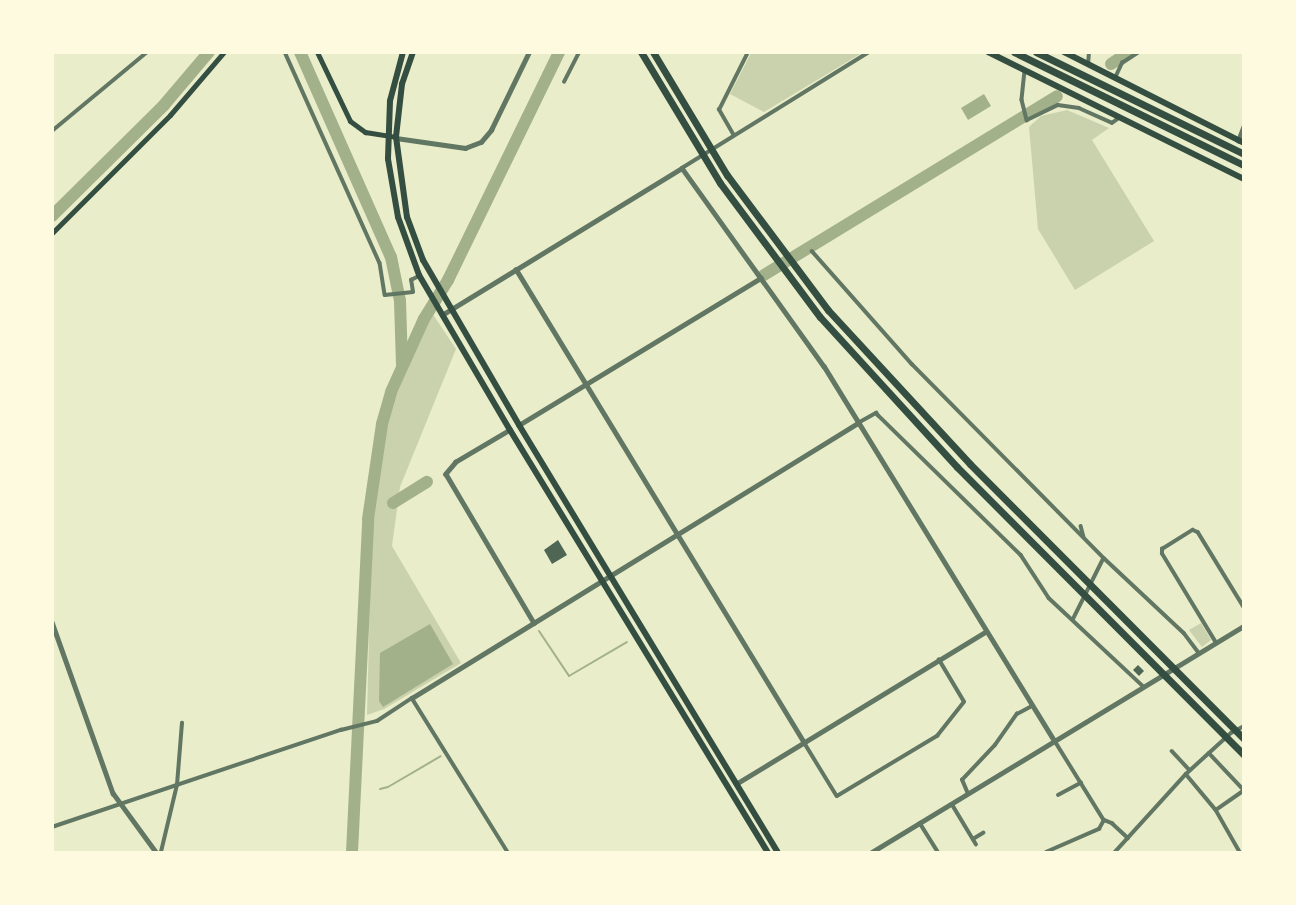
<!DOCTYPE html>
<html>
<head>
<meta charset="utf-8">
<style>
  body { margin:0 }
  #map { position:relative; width:1296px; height:905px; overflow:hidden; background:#e9edc9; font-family:Signika,sans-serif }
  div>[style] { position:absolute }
  .green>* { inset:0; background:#cad2ad }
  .water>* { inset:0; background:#a3b18a }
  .stream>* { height:2px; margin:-1px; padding:0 1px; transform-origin:1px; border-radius:1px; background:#a3b18a }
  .river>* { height:12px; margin:-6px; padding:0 6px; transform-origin:6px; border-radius:6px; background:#a3b18a }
  .building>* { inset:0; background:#4f6655 }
  .minor>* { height:3.5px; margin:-1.75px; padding:0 1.75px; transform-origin:1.75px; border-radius:1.75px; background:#617663 }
  .tertiary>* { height:4.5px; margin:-2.25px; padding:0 2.25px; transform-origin:2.25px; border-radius:2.25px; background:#617663 }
  .secondary>* { height:5px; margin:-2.5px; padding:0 2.5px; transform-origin:2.5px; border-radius:2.5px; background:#344e41 }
  .primary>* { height:6px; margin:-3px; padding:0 3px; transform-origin:3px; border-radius:3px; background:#344e41 }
  .motorway>* { height:7px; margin:-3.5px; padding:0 3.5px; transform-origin:3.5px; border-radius:3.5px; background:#344e41 }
  span { translate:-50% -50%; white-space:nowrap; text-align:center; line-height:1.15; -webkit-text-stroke:5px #fefae0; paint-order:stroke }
  .frame { position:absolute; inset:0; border:54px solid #fefae0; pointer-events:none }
</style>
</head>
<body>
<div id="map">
  <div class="green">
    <i style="clip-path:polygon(751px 53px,751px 52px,862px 53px,764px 112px,730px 94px)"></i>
    <i style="clip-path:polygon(1067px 110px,1109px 128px,1092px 140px,1154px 241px,1075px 290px,1038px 229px,1029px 127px,1041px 116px)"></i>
    <i style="clip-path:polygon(432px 313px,456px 349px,400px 487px,392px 546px,461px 663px,384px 709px,367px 715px,372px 515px,378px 460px,389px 412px)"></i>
    <i style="clip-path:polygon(1201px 623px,1211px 640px,1202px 647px,1189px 630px)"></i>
  </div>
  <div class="water">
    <i style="clip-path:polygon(984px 94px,991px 106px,968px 120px,961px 108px)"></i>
    <i style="clip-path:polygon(430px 624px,453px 664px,383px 707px,379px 701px,380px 653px)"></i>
  </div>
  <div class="stream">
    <i style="left:539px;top:631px;width:54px;rotate:56.3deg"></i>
    <i style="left:569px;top:676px;width:67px;rotate:-30.4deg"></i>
    <i style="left:380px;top:789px;width:8px;rotate:-14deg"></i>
    <i style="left:388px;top:787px;width:61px;rotate:-30.3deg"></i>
  </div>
  <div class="river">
    <i style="left:300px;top:52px;width:224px;rotate:66.1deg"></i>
    <i style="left:391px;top:257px;width:45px;rotate:78.4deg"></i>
    <i style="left:400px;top:301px;width:63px;rotate:88.2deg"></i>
    <i style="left:1111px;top:64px;width:22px;rotate:-34deg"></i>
    <i style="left:52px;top:216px;width:158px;rotate:-44.7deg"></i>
    <i style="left:164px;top:105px;width:70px;rotate:-49.7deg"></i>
    <i style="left:764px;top:275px;width:343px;rotate:-31.4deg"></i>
    <i style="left:393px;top:503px;width:40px;rotate:-32deg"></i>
    <i style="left:352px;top:852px;width:333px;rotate:-87.2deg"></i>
    <i style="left:368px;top:519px;width:96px;rotate:-81.6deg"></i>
    <i style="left:382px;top:424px;width:33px;rotate:-74deg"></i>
    <i style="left:391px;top:392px;width:80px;rotate:-65.7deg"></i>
    <i style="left:424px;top:319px;width:46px;rotate:-58.4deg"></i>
    <i style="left:448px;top:280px;width:254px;rotate:-64deg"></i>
  </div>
  <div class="building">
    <i style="clip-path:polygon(558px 540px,567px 555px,552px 564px,544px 550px)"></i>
    <i style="clip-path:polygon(1138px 665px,1144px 671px,1139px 676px,1133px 670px)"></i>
  </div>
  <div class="minor">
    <i style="left:285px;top:52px;width:231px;rotate:65.8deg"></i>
    <i style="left:380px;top:263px;width:32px;rotate:81deg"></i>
    <i style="left:385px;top:295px;width:28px;rotate:-6deg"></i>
    <i style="left:413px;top:292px;width:12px;rotate:-99deg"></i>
    <i style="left:411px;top:280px;width:9px;rotate:-27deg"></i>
    <i style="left:1088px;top:64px;width:12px;rotate:-85deg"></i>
    <i style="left:1025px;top:71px;width:29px;rotate:96deg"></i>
    <i style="left:1022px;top:100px;width:21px;rotate:76deg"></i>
    <i style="left:1027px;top:120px;width:34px;rotate:-26deg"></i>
    <i style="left:1058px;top:105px;width:21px;rotate:8deg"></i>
    <i style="left:1079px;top:108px;width:36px;rotate:24deg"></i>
    <i style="left:1112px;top:123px;width:9px;rotate:-36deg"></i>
    <i style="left:1115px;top:78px;width:17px;rotate:-65deg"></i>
    <i style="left:1122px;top:63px;width:20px;rotate:-33deg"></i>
    <i style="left:564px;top:82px;width:34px;rotate:-63deg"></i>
    <i style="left:52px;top:131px;width:124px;rotate:-39.7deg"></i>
    <i style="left:733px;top:134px;width:28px;rotate:-120deg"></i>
    <i style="left:719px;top:110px;width:65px;rotate:-63.4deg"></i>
    <i style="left:682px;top:168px;width:220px;rotate:-31.8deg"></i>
    <i style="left:812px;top:251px;width:151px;rotate:48.5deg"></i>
    <i style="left:912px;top:364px;width:273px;rotate:45.3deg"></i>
    <i style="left:1104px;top:558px;width:110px;rotate:43.2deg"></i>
    <i style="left:1184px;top:633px;width:25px;rotate:53deg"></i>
    <i style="left:858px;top:423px;width:21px;rotate:-29deg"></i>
    <i style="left:876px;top:413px;width:3px;rotate:45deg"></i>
    <i style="left:878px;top:415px;width:200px;rotate:44.4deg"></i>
    <i style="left:1021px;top:555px;width:51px;rotate:56.9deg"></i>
    <i style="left:1049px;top:598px;width:130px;rotate:43.1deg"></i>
    <i style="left:1081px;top:526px;width:11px;rotate:75deg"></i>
    <i style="left:1073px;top:619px;width:67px;rotate:-63.4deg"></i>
    <i style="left:1216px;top:643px;width:104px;rotate:-121.2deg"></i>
    <i style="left:1162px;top:554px;width:5px;rotate:-90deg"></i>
    <i style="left:1162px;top:549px;width:36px;rotate:-32deg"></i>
    <i style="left:1193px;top:530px;width:5px;rotate:22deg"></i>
    <i style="left:1198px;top:532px;width:88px;rotate:58.5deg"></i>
    <i style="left:1055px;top:741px;width:93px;rotate:58.2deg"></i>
    <i style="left:1104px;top:820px;width:9px;rotate:21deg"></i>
    <i style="left:1112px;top:823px;width:22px;rotate:43deg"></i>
    <i style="left:804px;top:742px;width:63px;rotate:58.6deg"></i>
    <i style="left:837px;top:796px;width:117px;rotate:-31deg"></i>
    <i style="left:937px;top:736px;width:43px;rotate:-51.5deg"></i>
    <i style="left:964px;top:702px;width:49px;rotate:-120.8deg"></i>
    <i style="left:1172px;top:751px;width:26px;rotate:47deg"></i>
    <i style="left:1209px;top:753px;width:51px;rotate:46.6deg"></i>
    <i style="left:1186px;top:774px;width:47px;rotate:50.2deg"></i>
    <i style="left:1216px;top:810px;width:48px;rotate:60.3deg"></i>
    <i style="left:968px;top:794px;width:15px;rotate:-113deg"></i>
    <i style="left:962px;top:780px;width:48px;rotate:-46.7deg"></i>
    <i style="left:995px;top:745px;width:38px;rotate:-55deg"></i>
    <i style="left:1017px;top:714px;width:17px;rotate:-28deg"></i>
    <i style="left:1058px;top:795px;width:26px;rotate:-28deg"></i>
    <i style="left:952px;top:804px;width:47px;rotate:59deg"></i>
    <i style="left:1216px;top:810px;width:33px;rotate:-35deg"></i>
    <i style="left:920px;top:823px;width:34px;rotate:58deg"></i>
    <i style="left:52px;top:827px;width:305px;rotate:-18.6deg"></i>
    <i style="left:341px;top:730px;width:37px;rotate:-14deg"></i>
    <i style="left:377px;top:721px;width:42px;rotate:-33.3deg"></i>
    <i style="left:412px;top:698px;width:181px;rotate:58.1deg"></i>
    <i style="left:973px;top:839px;width:12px;rotate:-31deg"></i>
    <i style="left:161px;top:852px;width:69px;rotate:-76.6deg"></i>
    <i style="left:177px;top:785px;width:62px;rotate:-85.4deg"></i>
    <i style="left:1046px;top:852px;width:58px;rotate:-23.5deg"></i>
    <i style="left:1099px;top:829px;width:10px;rotate:-61deg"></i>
    <i style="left:1115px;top:852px;width:105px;rotate:-47.7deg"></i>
    <i style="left:1186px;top:774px;width:61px;rotate:-42.3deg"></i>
    <i style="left:1231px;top:733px;width:15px;rotate:-28deg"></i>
  </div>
  <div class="tertiary">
    <i style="left:396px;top:138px;width:70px;rotate:8.2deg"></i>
    <i style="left:465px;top:148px;width:17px;rotate:-21deg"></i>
    <i style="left:481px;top:142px;width:16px;rotate:-50deg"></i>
    <i style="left:491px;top:130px;width:87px;rotate:-64deg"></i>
    <i style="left:1238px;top:141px;width:17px;rotate:-69deg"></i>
    <i style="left:516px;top:269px;width:554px;rotate:58.66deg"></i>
    <i style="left:442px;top:315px;width:281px;rotate:-31.5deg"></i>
    <i style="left:682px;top:168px;width:244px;rotate:54.4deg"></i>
    <i style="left:824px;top:366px;width:440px;rotate:58.4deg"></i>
    <i style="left:519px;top:425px;width:283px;rotate:-31.3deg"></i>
    <i style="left:510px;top:430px;width:63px;rotate:149.3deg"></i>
    <i style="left:456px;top:462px;width:16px;rotate:130deg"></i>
    <i style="left:446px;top:474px;width:173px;rotate:59.4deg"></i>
    <i style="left:52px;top:622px;width:182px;rotate:70.4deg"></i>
    <i style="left:113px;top:793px;width:73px;rotate:53.9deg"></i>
    <i style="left:412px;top:698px;width:524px;rotate:-31.66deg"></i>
    <i style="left:736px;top:784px;width:292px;rotate:-31.4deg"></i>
    <i style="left:872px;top:852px;width:435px;rotate:-31.3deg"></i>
  </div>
  <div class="secondary">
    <i style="left:317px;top:52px;width:76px;rotate:64.4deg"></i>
    <i style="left:350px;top:121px;width:19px;rotate:36deg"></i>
    <i style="left:365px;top:132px;width:31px;rotate:9deg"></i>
    <i style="left:52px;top:233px;width:167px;rotate:-45deg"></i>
    <i style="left:170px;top:115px;width:83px;rotate:-49.4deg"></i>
  </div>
  <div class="primary">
    <i style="left:403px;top:52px;width:51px;rotate:104.9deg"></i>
    <i style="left:390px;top:101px;width:58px;rotate:92deg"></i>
    <i style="left:388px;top:159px;width:59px;rotate:80.2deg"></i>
    <i style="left:398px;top:217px;width:62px;rotate:70.1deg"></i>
    <i style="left:419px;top:275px;width:180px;rotate:59.6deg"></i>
    <i style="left:510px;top:430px;width:495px;rotate:58.6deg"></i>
    <i style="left:413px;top:52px;width:34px;rotate:109deg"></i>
    <i style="left:402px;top:84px;width:53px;rotate:96.5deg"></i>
    <i style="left:396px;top:137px;width:81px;rotate:82.2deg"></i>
    <i style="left:407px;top:217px;width:46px;rotate:69.6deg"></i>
    <i style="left:423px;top:260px;width:191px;rotate:59.8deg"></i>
    <i style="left:519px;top:425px;width:499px;rotate:58.8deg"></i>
    <i style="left:988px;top:52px;width:286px;rotate:26.4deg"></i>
    <i style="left:1064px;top:52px;width:202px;rotate:26.8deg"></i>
  </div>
  <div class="motorway">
    <i style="left:641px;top:52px;width:153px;rotate:58.9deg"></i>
    <i style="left:720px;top:183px;width:167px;rotate:53.3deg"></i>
    <i style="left:820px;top:317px;width:203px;rotate:47.6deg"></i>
    <i style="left:957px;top:467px;width:407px;rotate:45.1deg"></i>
    <i style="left:653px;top:52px;width:144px;rotate:59deg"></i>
    <i style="left:727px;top:175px;width:169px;rotate:53.2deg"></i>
    <i style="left:828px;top:310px;width:209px;rotate:47.3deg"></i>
    <i style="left:970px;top:464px;width:388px;rotate:45.1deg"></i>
    <i style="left:1014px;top:52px;width:256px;rotate:26.2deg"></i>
    <i style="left:1036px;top:52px;width:232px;rotate:26.1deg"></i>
  </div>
  <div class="frame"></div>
</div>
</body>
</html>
